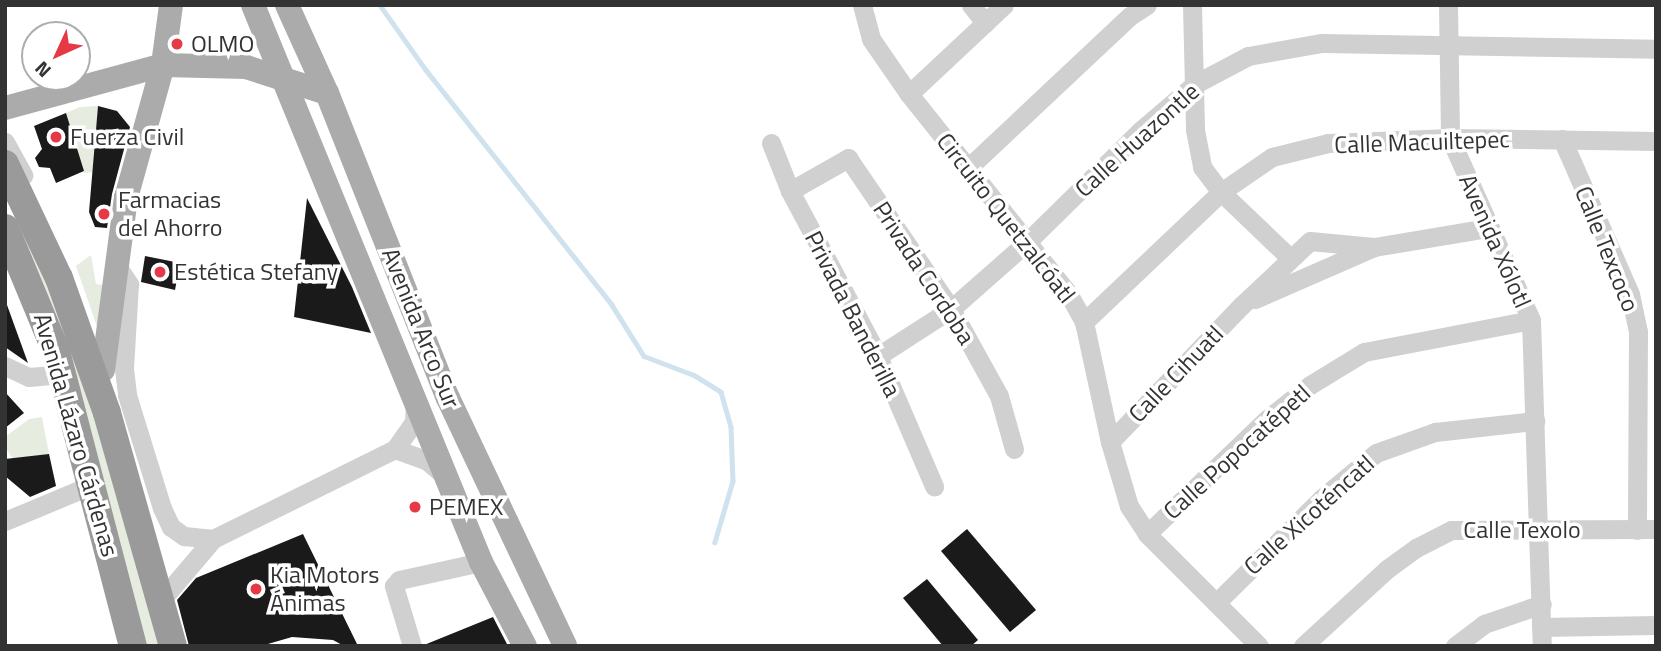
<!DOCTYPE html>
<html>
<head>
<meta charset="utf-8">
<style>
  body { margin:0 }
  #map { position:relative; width:1661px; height:651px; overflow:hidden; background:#fff; font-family:"Titillium Web",sans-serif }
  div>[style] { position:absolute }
  .green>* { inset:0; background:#e6ecdf }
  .stream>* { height:4.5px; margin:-2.25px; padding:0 2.25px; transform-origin:2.25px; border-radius:2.25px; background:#cfe2ee }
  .building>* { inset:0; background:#1a1a1a }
  .minor>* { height:19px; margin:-9.5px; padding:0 9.5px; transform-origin:9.5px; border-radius:9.5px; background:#d0d0d0 }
  .major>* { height:24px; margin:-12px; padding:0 12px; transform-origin:12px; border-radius:12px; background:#ababab }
  .highway>* { height:28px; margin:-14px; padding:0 14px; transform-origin:14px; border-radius:14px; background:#9a9a9a }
  .dots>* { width:19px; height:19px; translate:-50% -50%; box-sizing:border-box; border:4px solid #fff; border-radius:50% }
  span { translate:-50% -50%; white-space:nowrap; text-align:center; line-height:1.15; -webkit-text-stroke:7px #fff; paint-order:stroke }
  .poi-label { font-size:24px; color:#333 }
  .left { translate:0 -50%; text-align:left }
  .street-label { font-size:24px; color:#333 }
  .frame { position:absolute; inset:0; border:7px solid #333; pointer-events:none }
  .north { position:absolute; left:21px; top:21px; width:70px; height:70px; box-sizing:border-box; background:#fff; border:2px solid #adadad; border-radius:50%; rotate:225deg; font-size:19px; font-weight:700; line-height:28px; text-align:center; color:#333 }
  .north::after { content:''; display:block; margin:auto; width:24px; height:32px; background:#e63946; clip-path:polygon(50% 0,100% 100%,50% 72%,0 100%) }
</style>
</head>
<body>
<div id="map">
  <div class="green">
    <i style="clip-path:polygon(98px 106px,93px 172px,84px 173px,66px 113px,80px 107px)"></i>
    <i style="clip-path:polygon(13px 197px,93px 355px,167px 646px,132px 646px,55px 381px)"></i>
    <i style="clip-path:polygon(91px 255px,96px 284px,115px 287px,102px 341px,76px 266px)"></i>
    <i style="clip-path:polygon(42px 417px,49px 454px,13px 459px,5px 447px,5px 437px,29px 419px)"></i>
  </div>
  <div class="stream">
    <i style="left:380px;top:5px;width:80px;rotate:54.7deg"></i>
    <i style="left:426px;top:70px;width:300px;rotate:51.6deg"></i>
    <i style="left:612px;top:305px;width:60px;rotate:57.9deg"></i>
    <i style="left:644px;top:356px;width:53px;rotate:20.8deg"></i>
    <i style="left:694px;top:375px;width:32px;rotate:32deg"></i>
    <i style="left:721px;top:392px;width:36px;rotate:74deg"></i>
    <i style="left:731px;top:427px;width:54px;rotate:87.9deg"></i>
    <i style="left:733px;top:481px;width:64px;rotate:106.4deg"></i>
  </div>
  <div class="building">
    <i style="clip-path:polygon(98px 106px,117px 111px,130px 127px,112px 194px,107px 228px,95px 227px,89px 212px)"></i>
    <i style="clip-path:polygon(66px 113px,84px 171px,56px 183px,50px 168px,39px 167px,35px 158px,42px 149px,34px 126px)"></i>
    <i style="clip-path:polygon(307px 198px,352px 287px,371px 333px,294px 317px)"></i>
    <i style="clip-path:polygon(145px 256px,180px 263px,175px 290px,141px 282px)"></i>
    <i style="clip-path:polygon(5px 305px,7px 305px,28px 363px,5px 347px)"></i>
    <i style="clip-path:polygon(5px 392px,24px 413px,5px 428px)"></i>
    <i style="clip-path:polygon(49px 454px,56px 486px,30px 497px,5px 476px,5px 459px)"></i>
    <i style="clip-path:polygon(967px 529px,1036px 610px,1010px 632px,941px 551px)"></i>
    <i style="clip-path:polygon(303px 534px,358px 646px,344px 646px,333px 640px,292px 637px,261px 646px,189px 646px,177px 600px,196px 578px)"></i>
    <i style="clip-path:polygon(927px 579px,978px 640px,971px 646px,943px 646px,903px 598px)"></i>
    <i style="clip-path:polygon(493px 617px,508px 646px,424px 646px,424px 645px)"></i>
  </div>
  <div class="minor">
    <i style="left:862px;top:5px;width:35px;rotate:75deg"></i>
    <i style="left:871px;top:39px;width:67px;rotate:55.4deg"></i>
    <i style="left:909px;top:94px;width:255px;rotate:51.4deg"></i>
    <i style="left:1068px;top:293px;width:33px;rotate:61deg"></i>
    <i style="left:1084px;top:322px;width:123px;rotate:77.8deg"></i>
    <i style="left:1110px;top:442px;width:67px;rotate:73.5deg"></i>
    <i style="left:1129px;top:506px;width:33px;rotate:57deg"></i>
    <i style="left:1147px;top:534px;width:158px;rotate:45deg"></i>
    <i style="left:971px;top:5px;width:23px;rotate:52deg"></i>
    <i style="left:1192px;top:5px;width:125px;rotate:88.6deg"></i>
    <i style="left:1195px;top:130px;width:38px;rotate:79deg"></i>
    <i style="left:1202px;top:167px;width:31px;rotate:53deg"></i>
    <i style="left:1221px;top:192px;width:95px;rotate:43.7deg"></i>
    <i style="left:1448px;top:5px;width:133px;rotate:89.1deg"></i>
    <i style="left:1450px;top:138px;width:199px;rotate:66deg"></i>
    <i style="left:1531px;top:320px;width:326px;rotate:88.1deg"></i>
    <i style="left:909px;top:94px;width:130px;rotate:-43.1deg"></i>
    <i style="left:1562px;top:139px;width:169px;rotate:66.3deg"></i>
    <i style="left:1630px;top:294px;width:39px;rotate:78deg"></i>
    <i style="left:1638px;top:332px;width:198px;rotate:90.3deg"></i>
    <i style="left:5px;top:142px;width:38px;rotate:61deg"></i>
    <i style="left:771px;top:143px;width:52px;rotate:68.4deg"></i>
    <i style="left:790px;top:191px;width:187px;rotate:61.9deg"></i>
    <i style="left:878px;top:356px;width:142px;rotate:66.7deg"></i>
    <i style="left:968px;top:168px;width:222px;rotate:-43.2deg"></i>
    <i style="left:1130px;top:16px;width:20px;rotate:-33deg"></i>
    <i style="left:790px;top:191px;width:67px;rotate:-29.6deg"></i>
    <i style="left:848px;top:158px;width:183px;rotate:55.7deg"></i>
    <i style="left:951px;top:309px;width:99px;rotate:61.1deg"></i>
    <i style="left:999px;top:396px;width:55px;rotate:74.2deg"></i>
    <i style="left:117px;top:266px;width:22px;rotate:56deg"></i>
    <i style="left:129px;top:284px;width:85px;rotate:93.4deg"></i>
    <i style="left:124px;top:369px;width:26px;rotate:83deg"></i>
    <i style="left:127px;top:395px;width:118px;rotate:72.8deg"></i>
    <i style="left:162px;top:508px;width:21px;rotate:65deg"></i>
    <i style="left:171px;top:527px;width:16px;rotate:35deg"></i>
    <i style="left:184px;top:536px;width:29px;rotate:6deg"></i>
    <i style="left:1255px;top:299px;width:130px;rotate:-23.6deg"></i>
    <i style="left:1374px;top:247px;width:116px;rotate:-9.5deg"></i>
    <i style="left:1084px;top:322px;width:189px;rotate:-43.5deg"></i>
    <i style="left:1221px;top:192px;width:62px;rotate:-34.5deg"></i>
    <i style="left:1272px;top:157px;width:58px;rotate:-14deg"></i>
    <i style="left:1328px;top:143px;width:122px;rotate:-2.3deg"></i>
    <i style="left:1450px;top:138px;width:206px;rotate:0.8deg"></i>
    <i style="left:878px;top:356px;width:87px;rotate:-32.8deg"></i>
    <i style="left:951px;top:309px;width:101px;rotate:-41.4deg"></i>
    <i style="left:1027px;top:242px;width:158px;rotate:-44.5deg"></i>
    <i style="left:1140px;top:131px;width:72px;rotate:-40.5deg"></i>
    <i style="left:1195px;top:84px;width:60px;rotate:-27.8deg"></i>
    <i style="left:1248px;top:56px;width:75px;rotate:-10deg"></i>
    <i style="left:1322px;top:43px;width:334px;rotate:1deg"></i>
    <i style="left:5px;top:366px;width:26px;rotate:25deg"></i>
    <i style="left:29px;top:377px;width:24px;rotate:-5deg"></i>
    <i style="left:1110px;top:442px;width:190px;rotate:-46.1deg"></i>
    <i style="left:1242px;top:305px;width:93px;rotate:-43.3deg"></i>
    <i style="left:1310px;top:241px;width:64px;rotate:5.4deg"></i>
    <i style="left:395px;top:449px;width:33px;rotate:20deg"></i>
    <i style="left:426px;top:460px;width:26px;rotate:40deg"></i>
    <i style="left:5px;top:521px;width:83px;rotate:-22.6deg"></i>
    <i style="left:1147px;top:534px;width:165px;rotate:-43.8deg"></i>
    <i style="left:1266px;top:420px;width:56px;rotate:-38.5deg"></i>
    <i style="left:1310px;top:385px;width:63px;rotate:-31.4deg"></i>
    <i style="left:1364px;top:352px;width:170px;rotate:-10.8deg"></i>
    <i style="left:168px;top:592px;width:70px;rotate:-49.7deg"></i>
    <i style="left:213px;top:539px;width:203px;rotate:-26.3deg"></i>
    <i style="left:395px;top:449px;width:33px;rotate:-55deg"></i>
    <i style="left:414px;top:422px;width:21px;rotate:-87deg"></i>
    <i style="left:1216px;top:603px;width:149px;rotate:-44.7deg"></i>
    <i style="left:1322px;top:498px;width:70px;rotate:-39.8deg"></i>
    <i style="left:1376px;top:453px;width:63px;rotate:-19.6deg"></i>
    <i style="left:1435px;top:432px;width:101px;rotate:-6.3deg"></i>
    <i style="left:1541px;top:627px;width:115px;rotate:-1deg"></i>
    <i style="left:412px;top:646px;width:63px;rotate:-106.7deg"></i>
    <i style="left:394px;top:586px;width:8px;rotate:-50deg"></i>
    <i style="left:399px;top:580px;width:84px;rotate:-12.4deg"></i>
    <i style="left:1303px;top:646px;width:114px;rotate:-42.5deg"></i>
    <i style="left:1387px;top:569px;width:36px;rotate:-36deg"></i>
    <i style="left:1416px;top:548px;width:39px;rotate:-27deg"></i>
    <i style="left:1451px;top:530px;width:205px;rotate:-0.3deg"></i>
    <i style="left:1455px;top:646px;width:36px;rotate:-37deg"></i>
    <i style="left:1484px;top:624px;width:61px;rotate:-19deg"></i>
  </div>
  <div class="major">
    <i style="left:253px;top:5px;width:602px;rotate:67.74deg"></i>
    <i style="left:481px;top:562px;width:95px;rotate:62.4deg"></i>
    <i style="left:287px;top:5px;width:97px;rotate:65.6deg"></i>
    <i style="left:327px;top:93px;width:328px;rotate:68.4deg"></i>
    <i style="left:448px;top:398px;width:274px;rotate:64.7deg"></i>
    <i style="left:5px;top:108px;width:164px;rotate:-15.2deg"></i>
    <i style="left:163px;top:65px;width:83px;rotate:1.4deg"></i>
    <i style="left:246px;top:67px;width:85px;rotate:17.8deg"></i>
    <i style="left:103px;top:370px;width:174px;rotate:-82.4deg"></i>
    <i style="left:126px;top:198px;width:138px;rotate:-74.5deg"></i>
    <i style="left:163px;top:65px;width:61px;rotate:-82.4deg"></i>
  </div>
  <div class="highway">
    <i style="left:5px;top:164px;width:126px;rotate:64.7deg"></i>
    <i style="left:59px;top:278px;width:143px;rotate:70.4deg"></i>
    <i style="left:107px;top:413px;width:242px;rotate:74.2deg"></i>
    <i style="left:5px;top:228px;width:133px;rotate:67.5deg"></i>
    <i style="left:56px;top:351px;width:305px;rotate:75.4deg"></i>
  </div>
  <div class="dots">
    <i style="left:177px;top:44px;background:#e63946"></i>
    <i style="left:56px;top:137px;background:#e63946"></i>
    <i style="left:104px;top:214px;background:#e63946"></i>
    <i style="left:160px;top:272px;background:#e63946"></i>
    <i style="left:415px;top:507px;background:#e63946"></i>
    <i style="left:256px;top:589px;background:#e63946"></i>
  </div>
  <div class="poi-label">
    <span class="left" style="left:191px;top:44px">OLMO</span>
    <span class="left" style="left:70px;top:137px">Fuerza Civil</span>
    <span class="left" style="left:118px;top:214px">Farmacias<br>del Ahorro</span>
    <span class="left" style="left:174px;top:272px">Estética Stefany</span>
    <span class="left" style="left:429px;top:507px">PEMEX</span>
    <span class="left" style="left:270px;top:589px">Kia Motors<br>Ánimas</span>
  </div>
  <div class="street-label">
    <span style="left:1137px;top:140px;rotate:-42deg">Calle Huazontle</span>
    <span style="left:1422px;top:142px;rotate:-2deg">Calle Macuiltepec</span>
    <span style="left:1006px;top:218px;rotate:52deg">Circuito Quetzalcóatl</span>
    <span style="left:1495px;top:241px;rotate:66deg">Avenida Xólotl</span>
    <span style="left:1607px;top:249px;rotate:68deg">Calle Texcoco</span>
    <span style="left:924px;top:273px;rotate:57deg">Privada Cordoba</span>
    <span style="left:853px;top:314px;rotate:63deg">Privada Banderilla</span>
    <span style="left:421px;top:328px;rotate:68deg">Avenida Arco Sur</span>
    <span style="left:1176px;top:374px;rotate:-46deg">Calle Cihuatl</span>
    <span style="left:76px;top:435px;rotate:74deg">Avenida Lázaro Cárdenas</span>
    <span style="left:1237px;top:452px;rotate:-42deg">Calle Popocatépetl</span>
    <span style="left:1309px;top:515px;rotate:-42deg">Calle Xicoténcatl</span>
    <span style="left:1522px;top:530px">Calle Texolo</span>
  </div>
  <div class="frame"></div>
  <div class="north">N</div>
</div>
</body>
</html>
